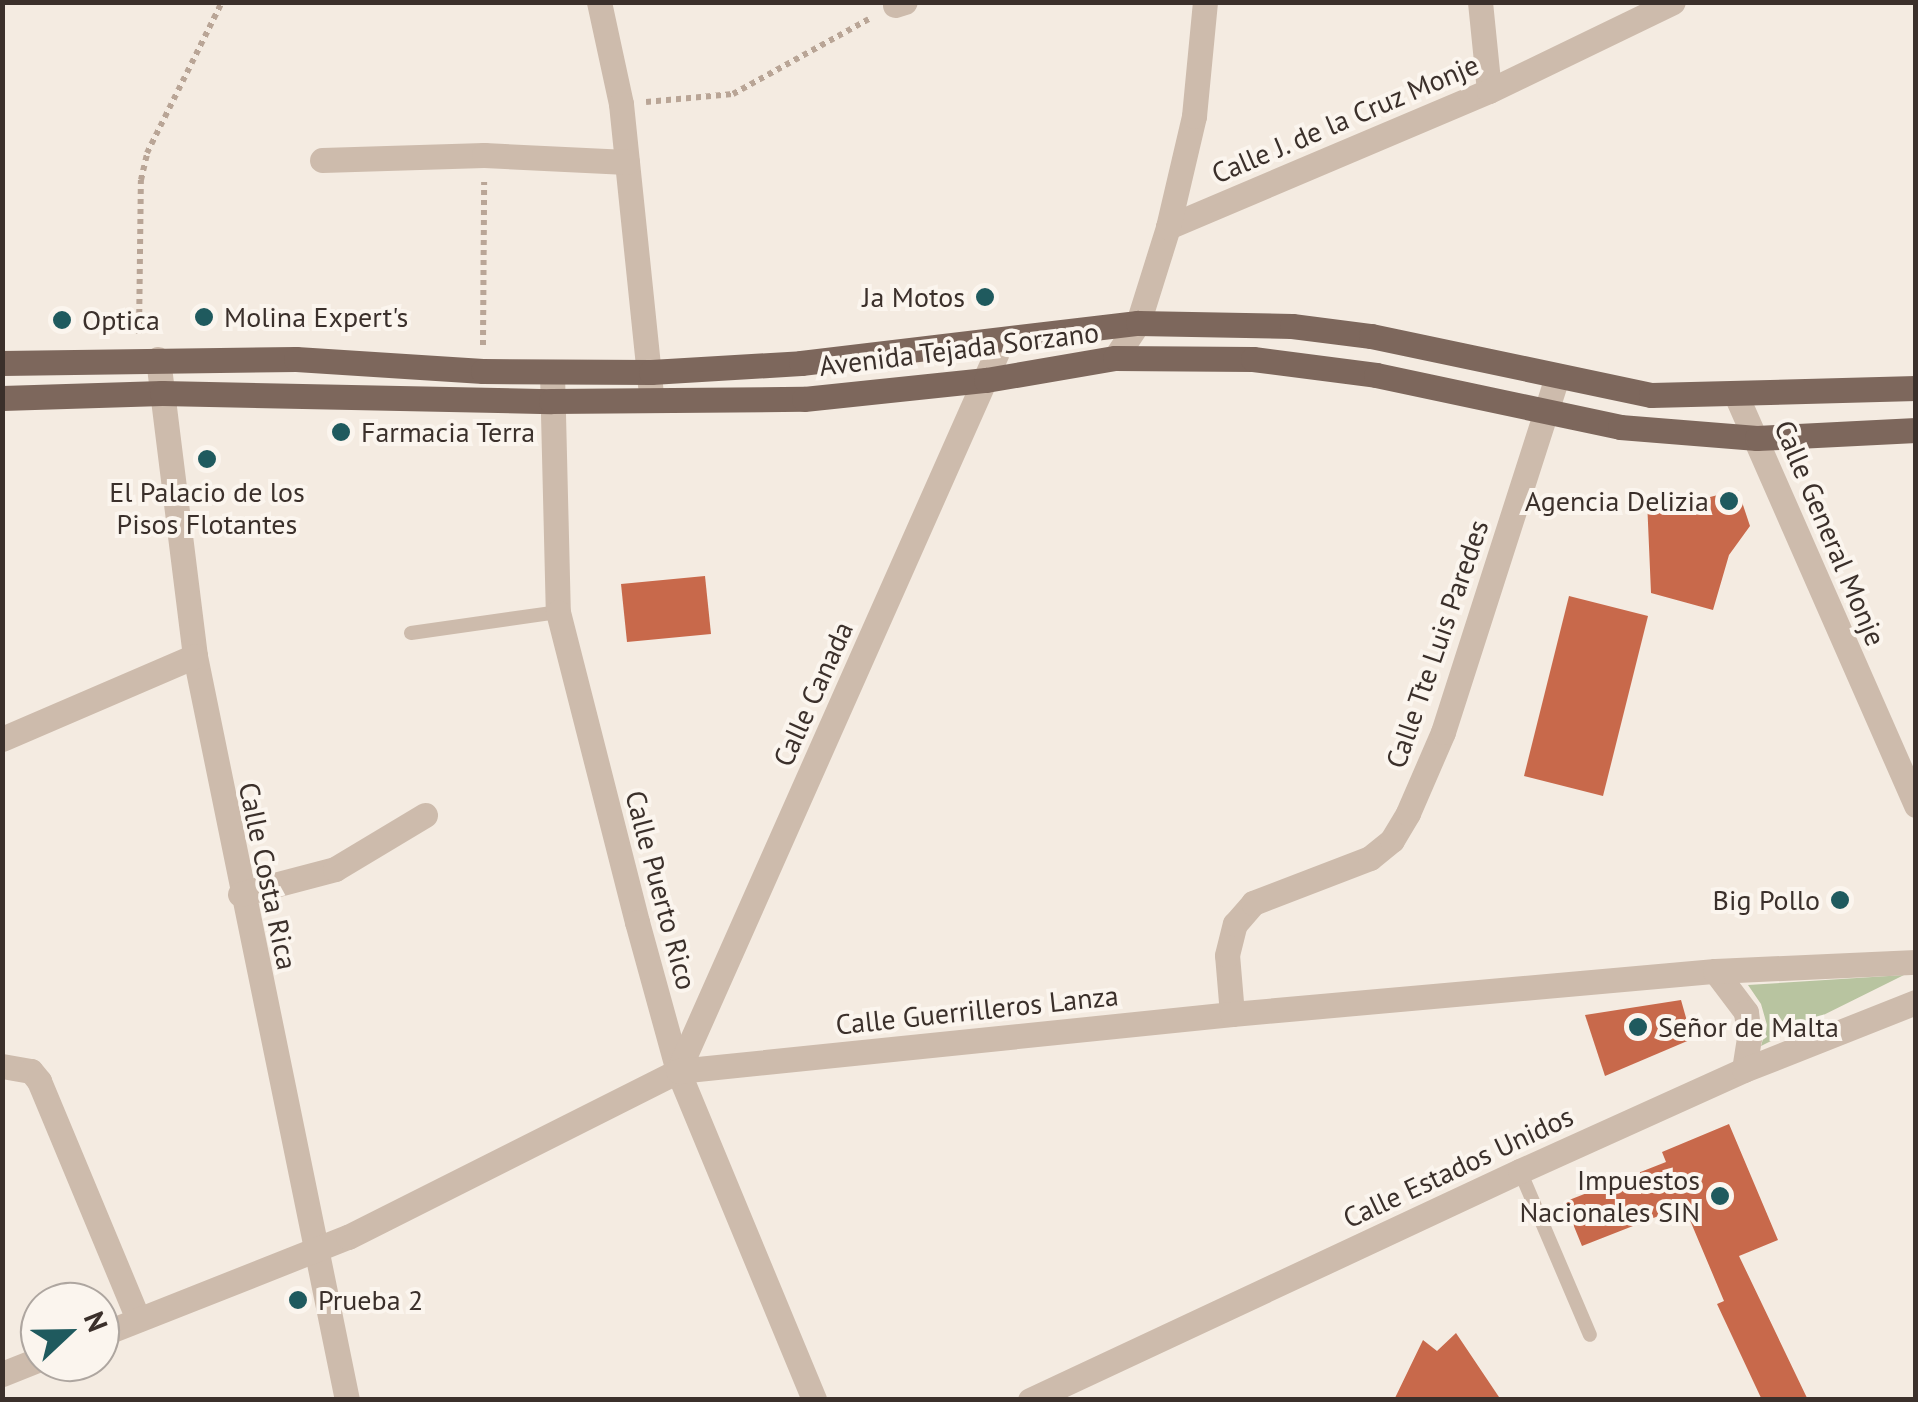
<!DOCTYPE html>
<html>
<head>
<meta charset="utf-8">
<style>
  body { margin:0 }
  #map { position:relative; width:1918px; height:1402px; overflow:hidden; background:#f4ebe1; font-family:"PT Sans",sans-serif }
  div>[style] { position:absolute }
  .green>* { inset:0; background:#b8c4a0 }
  .building>* { inset:0; background:#c8694b }
  .path>* { height:6px; margin-top:-3px; transform-origin:0; background:repeating-linear-gradient(90deg,#b9a596 0 5px,transparent 0 10px) }
  .lane>* { height:14px; margin:-7px; padding:0 7px; transform-origin:7px; border-radius:7px; background:#cdbbac }
  .street>* { height:25px; margin:-12.5px; padding:0 12.5px; transform-origin:12.5px; border-radius:12.5px; background:#cdbbac }
  .primary>* { height:25px; margin:-12.5px; padding:0 12.5px; transform-origin:12.5px; border-radius:12.5px; background:#7d675c }
  .dots>* { width:28px; height:28px; translate:-50% -50%; box-sizing:border-box; border:5px solid #fbf5ee; border-radius:50% }
  span { translate:-50% -50%; white-space:nowrap; text-align:center; line-height:1.15; -webkit-text-stroke:8px #fbf5ee; paint-order:stroke }
  .street-label { font-size:28px; color:#3b302b }
  .poi-label { font-size:28px; color:#3b302b }
  .right { translate:-100% -50%; text-align:right }
  .left { translate:0 -50%; text-align:left }
  .frame { position:absolute; inset:0; border:5px solid #3b302b; pointer-events:none }
  .north { position:absolute; left:20px; top:1282px; width:100px; height:100px; box-sizing:border-box; background:#fbf5ee; border:2px solid #aea6a0; border-radius:50%; rotate:68deg; font-size:28px; font-weight:700; line-height:40px; text-align:center; color:#3b302b }
  .north::after { content:''; display:block; margin:auto; width:35px; height:45px; background:#1f5a5e; clip-path:polygon(50% 0,100% 100%,50% 72%,0 100%) }
</style>
</head>
<body>
<div id="map">
  <div class="green">
    <i style="clip-path:polygon(1904px 975px,1761px 1046px,1767px 1025px,1761px 1004px,1748px 985px)"></i>
  </div>
  <div class="building">
    <i style="clip-path:polygon(1738px 490px,1750px 526px,1729px 555px,1713px 610px,1651px 593px,1647px 500px,1710px 497px)"></i>
    <i style="clip-path:polygon(705px 576px,711px 634px,627px 642px,621px 584px)"></i>
    <i style="clip-path:polygon(1569px 596px,1648px 616px,1603px 796px,1524px 776px)"></i>
    <i style="clip-path:polygon(1681px 1000px,1692px 1039px,1605px 1076px,1585px 1015px)"></i>
    <i style="clip-path:polygon(1729px 1124px,1778px 1240px,1739px 1256px,1808px 1400px,1762px 1400px,1717px 1304px,1724px 1301px,1684px 1206px,1582px 1246px,1564px 1202px,1666px 1162px,1662px 1152px)"></i>
    <i style="clip-path:polygon(1456px 1333px,1501px 1400px,1394px 1400px,1423px 1340px,1437px 1351px)"></i>
  </div>
  <div class="path">
    <i style="left:646px;top:102px;width:87px;rotate:-5.3deg"></i>
    <i style="left:733px;top:94px;width:155px;rotate:-28.9deg"></i>
    <i style="left:139px;top:334px;width:154px;rotate:-89.3deg"></i>
    <i style="left:141px;top:180px;width:28px;rotate:-77deg"></i>
    <i style="left:147px;top:153px;width:169px;rotate:-63.6deg"></i>
    <i style="left:483px;top:345px;width:163px;rotate:-89.6deg"></i>
  </div>
  <div class="lane">
    <i style="left:411px;top:633px;width:148px;rotate:-8.1deg"></i>
    <i style="left:1520px;top:1171px;width:178px;rotate:66.9deg"></i>
  </div>
  <div class="street">
    <i style="left:599px;top:2px;width:104px;rotate:77.8deg"></i>
    <i style="left:621px;top:104px;width:292px;rotate:84.1deg"></i>
    <i style="left:1480px;top:2px;width:89px;rotate:84.2deg"></i>
    <i style="left:895px;top:5px;width:10px;rotate:-17deg"></i>
    <i style="left:322px;top:160px;width:162px;rotate:-1.8deg"></i>
    <i style="left:484px;top:155px;width:143px;rotate:2.8deg"></i>
    <i style="left:1168px;top:227px;width:349px;rotate:-23deg"></i>
    <i style="left:1489px;top:91px;width:204px;rotate:-25.8deg"></i>
    <i style="left:1115px;top:358px;width:42px;rotate:-56.7deg"></i>
    <i style="left:1138px;top:323px;width:101px;rotate:-72.6deg"></i>
    <i style="left:1168px;top:227px;width:114px;rotate:-76.8deg"></i>
    <i style="left:1194px;top:116px;width:115px;rotate:-84.5deg"></i>
    <i style="left:158px;top:359px;width:299px;rotate:82.9deg"></i>
    <i style="left:195px;top:656px;width:759px;rotate:78.45deg"></i>
    <i style="left:552px;top:373px;width:239px;rotate:88.6deg"></i>
    <i style="left:558px;top:612px;width:320px;rotate:75.7deg"></i>
    <i style="left:637px;top:922px;width:155px;rotate:74.6deg"></i>
    <i style="left:678px;top:1071px;width:356px;rotate:67.5deg"></i>
    <i style="left:1736px;top:395px;width:448px;rotate:66.3deg"></i>
    <i style="left:2px;top:739px;width:210px;rotate:-23.3deg"></i>
    <i style="left:240px;top:894px;width:98px;rotate:-14.7deg"></i>
    <i style="left:335px;top:869px;width:105px;rotate:-31deg"></i>
    <i style="left:1715px;top:971px;width:51px;rotate:52.9deg"></i>
    <i style="left:1746px;top:1012px;width:26px;rotate:83deg"></i>
    <i style="left:1749px;top:1038px;width:32px;rotate:99deg"></i>
    <i style="left:1232px;top:1014px;width:59px;rotate:-94.8deg"></i>
    <i style="left:1227px;top:955px;width:32px;rotate:-76deg"></i>
    <i style="left:1235px;top:924px;width:28px;rotate:-49deg"></i>
    <i style="left:1253px;top:903px;width:125px;rotate:-21deg"></i>
    <i style="left:1370px;top:858px;width:28px;rotate:-39deg"></i>
    <i style="left:1392px;top:840px;width:31px;rotate:-59deg"></i>
    <i style="left:1408px;top:813px;width:88px;rotate:-66.6deg"></i>
    <i style="left:1443px;top:732px;width:374px;rotate:-72.2deg"></i>
    <i style="left:2px;top:1066px;width:29px;rotate:10deg"></i>
    <i style="left:31px;top:1071px;width:13px;rotate:51deg"></i>
    <i style="left:39px;top:1081px;width:258px;rotate:67.4deg"></i>
    <i style="left:678px;top:1071px;width:799px;rotate:-66.07deg"></i>
    <i style="left:100px;top:1335px;width:267px;rotate:-21.6deg"></i>
    <i style="left:348px;top:1237px;width:369px;rotate:-26.7deg"></i>
    <i style="left:678px;top:1071px;width:557px;rotate:-5.87deg"></i>
    <i style="left:1232px;top:1014px;width:485px;rotate:-5.1deg"></i>
    <i style="left:1715px;top:971px;width:201px;rotate:-2.6deg"></i>
    <i style="left:2px;top:1374px;width:41px;rotate:-21.5deg"></i>
    <i style="left:1030px;top:1400px;width:541px;rotate:-25.05deg"></i>
    <i style="left:1520px;top:1171px;width:246px;rotate:-24.3deg"></i>
    <i style="left:1744px;top:1070px;width:185px;rotate:-21.6deg"></i>
  </div>
  <div class="primary">
    <i style="left:2px;top:363px;width:294px;rotate:-0.8deg"></i>
    <i style="left:296px;top:359px;width:187px;rotate:3.7deg"></i>
    <i style="left:483px;top:371px;width:168px;rotate:0.3deg"></i>
    <i style="left:651px;top:372px;width:150px;rotate:-3.4deg"></i>
    <i style="left:801px;top:363px;width:339px;rotate:-6.8deg"></i>
    <i style="left:1138px;top:323px;width:154px;rotate:1.1deg"></i>
    <i style="left:1292px;top:326px;width:80px;rotate:7.2deg"></i>
    <i style="left:1371px;top:336px;width:286px;rotate:11.9deg"></i>
    <i style="left:1651px;top:395px;width:265px;rotate:-1.5deg"></i>
    <i style="left:2px;top:398px;width:160px;rotate:-1.8deg"></i>
    <i style="left:162px;top:393px;width:389px;rotate:1.2deg"></i>
    <i style="left:551px;top:401px;width:253px;rotate:-0.5deg"></i>
    <i style="left:804px;top:399px;width:183px;rotate:-6deg"></i>
    <i style="left:986px;top:380px;width:131px;rotate:-9.7deg"></i>
    <i style="left:1115px;top:358px;width:138px;rotate:0.4deg"></i>
    <i style="left:1253px;top:359px;width:124px;rotate:7.4deg"></i>
    <i style="left:1376px;top:375px;width:249px;rotate:12deg"></i>
    <i style="left:1620px;top:427px;width:137px;rotate:4.6deg"></i>
    <i style="left:1757px;top:438px;width:159px;rotate:-2.9deg"></i>
  </div>
  <div class="dots">
    <i style="left:985px;top:297px;background:#1f5a5e"></i>
    <i style="left:204px;top:317px;background:#1f5a5e"></i>
    <i style="left:62px;top:320px;background:#1f5a5e"></i>
    <i style="left:341px;top:432px;background:#1f5a5e"></i>
    <i style="left:207px;top:459px;background:#1f5a5e"></i>
    <i style="left:1729px;top:501px;background:#1f5a5e"></i>
    <i style="left:1840px;top:900px;background:#1f5a5e"></i>
    <i style="left:1638px;top:1027px;background:#1f5a5e"></i>
    <i style="left:1720px;top:1196px;background:#1f5a5e"></i>
    <i style="left:298px;top:1300px;background:#1f5a5e"></i>
  </div>
  <div class="street-label">
    <span style="left:1345px;top:119px;rotate:-23deg">Calle J. de la Cruz Monje</span>
    <span style="left:959px;top:349px;rotate:-7deg">Avenida Tejada Sorzano</span>
    <span style="left:1830px;top:533px;rotate:67deg">Calle General Monje</span>
    <span style="left:1437px;top:644px;rotate:-71deg">Calle Tte Luis Paredes</span>
    <span style="left:813px;top:694px;rotate:-66deg">Calle Canada</span>
    <span style="left:268px;top:876px;rotate:78deg">Calle Costa Rica</span>
    <span style="left:661px;top:890px;rotate:75deg">Calle Puerto Rico</span>
    <span style="left:977px;top:1010px;rotate:-6deg">Calle Guerrilleros Lanza</span>
    <span style="left:1458px;top:1167px;rotate:-25deg">Calle Estados Unidos</span>
  </div>
  <div class="poi-label">
    <span class="right" style="left:965px;top:297px">Ja Motos</span>
    <span class="left" style="left:224px;top:317px">Molina Expert's</span>
    <span class="left" style="left:82px;top:320px">Optica</span>
    <span class="left" style="left:361px;top:432px">Farmacia Terra</span>
    <span style="left:207px;top:508px">El Palacio de los<br>Pisos Flotantes</span>
    <span class="right" style="left:1709px;top:501px">Agencia Delizia</span>
    <span class="right" style="left:1820px;top:900px">Big Pollo</span>
    <span class="left" style="left:1658px;top:1027px">Señor de Malta</span>
    <span class="right" style="left:1700px;top:1196px">Impuestos<br>Nacionales SIN</span>
    <span class="left" style="left:318px;top:1300px">Prueba 2</span>
  </div>
  <div class="frame"></div>
  <div class="north">N</div>
</div>
</body>
</html>
